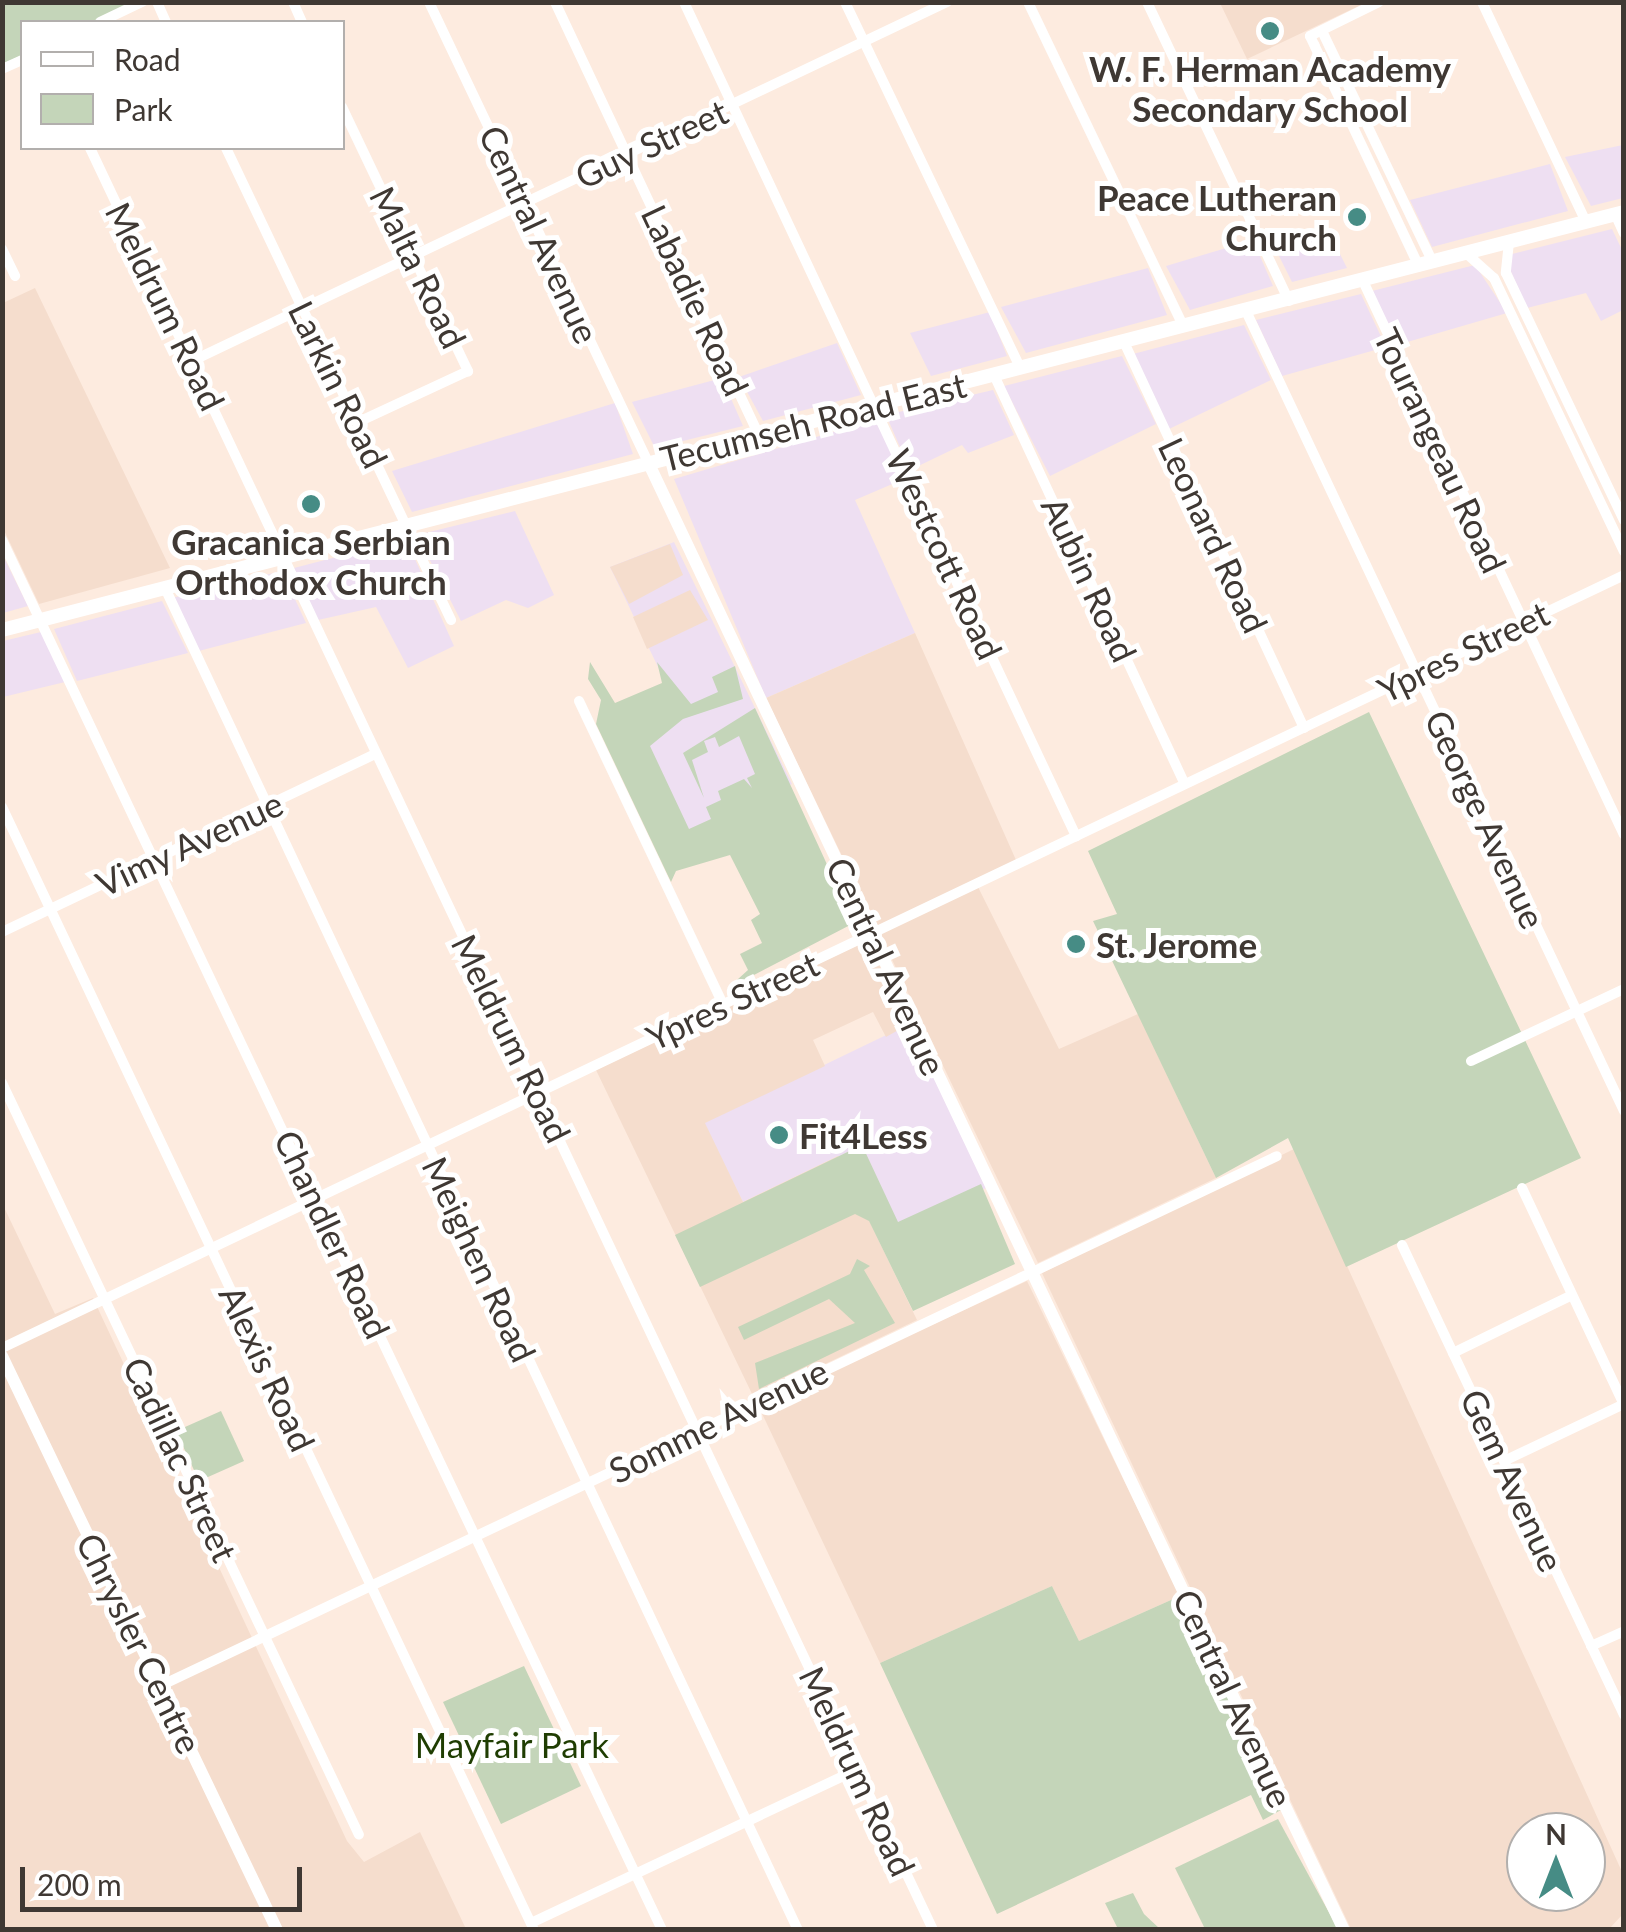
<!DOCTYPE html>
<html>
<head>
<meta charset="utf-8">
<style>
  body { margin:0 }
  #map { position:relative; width:1626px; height:1932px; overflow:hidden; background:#fdebdf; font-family:Lato,sans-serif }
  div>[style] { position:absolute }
  .commercial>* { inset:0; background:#eedff2 }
  .built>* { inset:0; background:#f5ddcd }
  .green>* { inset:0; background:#c4d5b9 }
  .minor>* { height:10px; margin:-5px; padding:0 5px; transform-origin:5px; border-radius:5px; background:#fff }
  .tertiary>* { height:12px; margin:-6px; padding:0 6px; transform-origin:6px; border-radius:6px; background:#fff }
  .secondary>* { height:14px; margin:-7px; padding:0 7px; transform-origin:7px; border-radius:7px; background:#fff }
  .dots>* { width:28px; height:28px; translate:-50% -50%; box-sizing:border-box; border:5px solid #fff; border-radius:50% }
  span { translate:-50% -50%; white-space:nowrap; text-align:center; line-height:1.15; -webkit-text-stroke:10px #fff; paint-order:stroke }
  .poi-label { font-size:35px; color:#3f3833; font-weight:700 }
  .right { translate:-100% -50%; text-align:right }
  .left { translate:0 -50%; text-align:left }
  .street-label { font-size:35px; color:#3f3833 }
  .park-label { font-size:35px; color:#1f3d02 }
  .frame { position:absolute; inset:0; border:5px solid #3f3833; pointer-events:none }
  .legend { position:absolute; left:20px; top:20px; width:325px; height:130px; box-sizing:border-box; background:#fff; border:2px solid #b2afad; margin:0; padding:12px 18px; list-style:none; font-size:30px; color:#3f3833 }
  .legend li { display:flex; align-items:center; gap:20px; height:50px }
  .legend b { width:50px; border:2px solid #b2afad }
  .north { position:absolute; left:1506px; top:1812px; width:100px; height:100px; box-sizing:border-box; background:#fff; border:2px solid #b2afad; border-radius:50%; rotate:0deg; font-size:28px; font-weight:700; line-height:40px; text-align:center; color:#3f3833 }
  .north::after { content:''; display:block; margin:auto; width:35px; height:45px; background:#468c85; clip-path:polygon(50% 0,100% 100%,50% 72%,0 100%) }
  .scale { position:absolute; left:20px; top:1867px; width:282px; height:45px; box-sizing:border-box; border:5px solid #3f3833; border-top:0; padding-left:12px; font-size:30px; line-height:35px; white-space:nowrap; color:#3f3833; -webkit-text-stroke:8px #fff; paint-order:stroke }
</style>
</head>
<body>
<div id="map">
  <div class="commercial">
    <i style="clip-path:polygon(1623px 145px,1623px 198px,1591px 206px,1565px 157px)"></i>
    <i style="clip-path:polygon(1550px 164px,1568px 211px,1432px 247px,1410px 200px)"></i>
    <i style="clip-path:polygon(1327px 228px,1347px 268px,1292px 282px,1272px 242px)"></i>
    <i style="clip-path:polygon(1612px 229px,1623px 252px,1623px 310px,1601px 321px,1586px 293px,1527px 308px,1504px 256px)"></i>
    <i style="clip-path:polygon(1253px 240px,1273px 286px,1190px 310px,1166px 266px)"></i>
    <i style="clip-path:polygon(1475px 265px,1507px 313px,1397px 345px,1372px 291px)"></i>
    <i style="clip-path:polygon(1148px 268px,1167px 315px,1026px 353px,1001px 307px)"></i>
    <i style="clip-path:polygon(1361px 294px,1386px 347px,1282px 376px,1256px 320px)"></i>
    <i style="clip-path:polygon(990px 312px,1007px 356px,931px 376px,910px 333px)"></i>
    <i style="clip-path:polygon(1244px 325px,1271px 380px,1169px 429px,1133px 354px)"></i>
    <i style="clip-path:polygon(837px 343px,861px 395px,763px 421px,739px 377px)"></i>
    <i style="clip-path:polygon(1122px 356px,1156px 424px,1050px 476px,1004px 386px)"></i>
    <i style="clip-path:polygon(722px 378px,743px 426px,655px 448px,632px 402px)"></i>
    <i style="clip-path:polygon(993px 390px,1014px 435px,968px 453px,962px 445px,910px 470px,886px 415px)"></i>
    <i style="clip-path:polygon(615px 403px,633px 454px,412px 512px,392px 471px)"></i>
    <i style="clip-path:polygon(877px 419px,904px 479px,855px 500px,915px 633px,766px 698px,674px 479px)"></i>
    <i style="clip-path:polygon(515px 511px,554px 595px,528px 608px,506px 600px,461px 621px,417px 535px)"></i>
    <i style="clip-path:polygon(406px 539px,454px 646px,408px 668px,376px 607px,318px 620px,294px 568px)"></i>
    <i style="clip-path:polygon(674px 542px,792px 784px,685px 834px,641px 742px,683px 719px,610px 567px)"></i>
    <i style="clip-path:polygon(2px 554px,28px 606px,3px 613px,2px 613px)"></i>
    <i style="clip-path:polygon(282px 571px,306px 623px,195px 652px,172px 598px)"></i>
    <i style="clip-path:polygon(162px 601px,188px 653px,77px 681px,54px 629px)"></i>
    <i style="clip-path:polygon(41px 632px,65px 682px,3px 697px,3px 641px)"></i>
    <i style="clip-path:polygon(909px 1024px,986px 1188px,878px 1238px,838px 1156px,743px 1202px,704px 1123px)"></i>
  </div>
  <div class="built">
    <i style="clip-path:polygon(1220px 3px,1365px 3px,1247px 59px)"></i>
    <i style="clip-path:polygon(35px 288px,170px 568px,39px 604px,2px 526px,3px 303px)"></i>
    <i style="clip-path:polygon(670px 544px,683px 575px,629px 604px,610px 567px)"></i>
    <i style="clip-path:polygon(690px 590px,708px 620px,647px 649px,633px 617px)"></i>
    <i style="clip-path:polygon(915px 633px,1016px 860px,975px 881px,1059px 1049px,1138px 1014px,1216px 1178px,1038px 1263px,766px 698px)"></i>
    <i style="clip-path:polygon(856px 946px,870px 947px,909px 1024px,886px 1037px,873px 1012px,813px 1040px,825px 1066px,705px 1123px,743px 1202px,838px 1156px,917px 1320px,754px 1398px,596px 1070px)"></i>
    <i style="clip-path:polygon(evenodd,1294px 1149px,1623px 1874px,1623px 1914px,1609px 1929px,1351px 1929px,1042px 1273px,1294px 1149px,1526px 1832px,1586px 1832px,1586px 1892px,1526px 1892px,1526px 1832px)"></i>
    <i style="clip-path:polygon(2px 1203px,55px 1314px,93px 1298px,347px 1841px,364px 1862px,420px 1832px,466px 1929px,3px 1929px)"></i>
    <i style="clip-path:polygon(1027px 1281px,1180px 1596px,1079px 1641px,1052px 1586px,880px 1663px,758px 1405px)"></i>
  </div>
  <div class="green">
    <i style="clip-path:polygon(3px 3px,133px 3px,91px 22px,22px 22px,22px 55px,3px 64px)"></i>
    <i style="clip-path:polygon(590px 662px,615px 703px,662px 683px,657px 662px,691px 704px,718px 692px,712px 677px,735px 666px,743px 699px,683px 719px,650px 746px,689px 829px,711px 819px,706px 807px,721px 800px,718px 791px,744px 779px,752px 788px,747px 778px,755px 774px,739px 736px,719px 747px,715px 737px,704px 741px,708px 752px,692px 760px,704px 798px,683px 753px,755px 708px,854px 923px,727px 989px,748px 970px,740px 954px,762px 943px,751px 920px,760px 914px,730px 855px,676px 871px,671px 882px,596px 724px,601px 700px,588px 679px)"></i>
    <i style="clip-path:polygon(1369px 712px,1581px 1158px,1346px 1267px,1288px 1138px,1216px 1178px,1093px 921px,1117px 914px,1088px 851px)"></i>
    <i style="clip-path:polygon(862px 1145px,898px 1222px,981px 1184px,1015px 1264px,913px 1311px,869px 1221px,855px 1214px,700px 1287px,675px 1235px)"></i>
    <i style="clip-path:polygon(857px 1259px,870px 1266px,864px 1270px,895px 1323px,759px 1389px,755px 1363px,855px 1323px,829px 1299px,744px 1340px,738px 1327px,850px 1274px)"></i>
    <i style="clip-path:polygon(221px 1411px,244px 1461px,199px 1481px,176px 1431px)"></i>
    <i style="clip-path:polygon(1052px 1586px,1079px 1641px,1180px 1596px,1281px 1810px,1263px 1820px,1251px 1795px,997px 1914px,880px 1663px)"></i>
    <i style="clip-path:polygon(524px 1666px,581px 1786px,501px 1824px,443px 1702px)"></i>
    <i style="clip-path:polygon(1278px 1819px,1338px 1929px,1205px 1929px,1175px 1868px)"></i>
    <i style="clip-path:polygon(1133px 1893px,1144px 1914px,1160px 1929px,1118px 1929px,1105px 1903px)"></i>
  </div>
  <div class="minor">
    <i style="left:157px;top:2px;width:22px;rotate:66deg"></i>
    <i style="left:293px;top:2px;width:22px;rotate:66deg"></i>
    <i style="left:429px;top:2px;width:512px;rotate:64.54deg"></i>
    <i style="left:555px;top:2px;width:479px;rotate:64.8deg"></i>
    <i style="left:684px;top:2px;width:922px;rotate:64.83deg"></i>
    <i style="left:845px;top:2px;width:406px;rotate:64.4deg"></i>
    <i style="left:1028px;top:2px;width:359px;rotate:64.4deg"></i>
    <i style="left:1147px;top:2px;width:331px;rotate:64.6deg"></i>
    <i style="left:1379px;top:2px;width:77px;rotate:153.8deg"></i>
    <i style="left:1310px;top:36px;width:255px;rotate:64.7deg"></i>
    <i style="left:1482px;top:2px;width:243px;rotate:64.7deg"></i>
    <i style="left:100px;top:22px;width:47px;rotate:-25.5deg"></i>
    <i style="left:1322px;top:31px;width:257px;rotate:64.4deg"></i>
    <i style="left:2px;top:69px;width:22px;rotate:-24deg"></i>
    <i style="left:342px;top:107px;width:293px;rotate:64.5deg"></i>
    <i style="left:468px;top:371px;width:121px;rotate:155.1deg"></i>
    <i style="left:90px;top:148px;width:1971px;rotate:64.68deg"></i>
    <i style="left:226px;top:148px;width:523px;rotate:64.51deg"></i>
    <i style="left:1615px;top:214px;width:21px;rotate:65deg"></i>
    <i style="left:1509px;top:242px;width:31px;rotate:96deg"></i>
    <i style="left:1506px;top:273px;width:274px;rotate:64.5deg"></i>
    <i style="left:2px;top:249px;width:30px;rotate:64deg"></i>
    <i style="left:1467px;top:254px;width:36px;rotate:42deg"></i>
    <i style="left:1494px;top:278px;width:303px;rotate:64.6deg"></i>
    <i style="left:1363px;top:281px;width:612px;rotate:64.77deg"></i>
    <i style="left:1246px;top:311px;width:885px;rotate:64.71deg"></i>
    <i style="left:1124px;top:342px;width:426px;rotate:65deg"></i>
    <i style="left:192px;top:361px;width:836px;rotate:-25.43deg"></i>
    <i style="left:994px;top:375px;width:451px;rotate:65deg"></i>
    <i style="left:2px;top:540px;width:1539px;rotate:64.6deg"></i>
    <i style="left:165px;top:588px;width:1484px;rotate:64.75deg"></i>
    <i style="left:579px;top:701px;width:335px;rotate:64.6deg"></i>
    <i style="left:2px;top:807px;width:1243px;rotate:64.65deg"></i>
    <i style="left:2px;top:932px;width:414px;rotate:-25.5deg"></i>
    <i style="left:1471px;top:1061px;width:169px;rotate:-25.2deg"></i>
    <i style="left:2px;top:1083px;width:832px;rotate:64.6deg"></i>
    <i style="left:1522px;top:1188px;width:240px;rotate:64.8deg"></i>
    <i style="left:1402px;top:1245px;width:520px;rotate:64.72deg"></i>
    <i style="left:2px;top:1348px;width:1797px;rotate:-25.48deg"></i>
    <i style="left:1453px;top:1353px;width:132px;rotate:-26deg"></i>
    <i style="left:1504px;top:1461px;width:133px;rotate:-25.4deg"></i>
    <i style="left:1591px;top:1646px;width:36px;rotate:-24deg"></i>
    <i style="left:160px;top:1686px;width:1236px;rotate:-25.38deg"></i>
    <i style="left:531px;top:1923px;width:361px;rotate:-25.2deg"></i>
  </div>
  <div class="tertiary">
    <i style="left:649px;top:464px;width:1622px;rotate:64.64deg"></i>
    <i style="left:2px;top:1356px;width:636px;rotate:64.4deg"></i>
  </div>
  <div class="secondary">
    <i style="left:2px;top:630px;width:1675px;rotate:-14.45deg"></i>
  </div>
  <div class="dots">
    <i style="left:1270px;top:31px;background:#468c85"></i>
    <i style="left:1357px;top:217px;background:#468c85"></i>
    <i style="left:311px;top:504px;background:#468c85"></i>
    <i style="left:1076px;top:944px;background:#468c85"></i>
    <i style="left:779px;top:1135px;background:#468c85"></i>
  </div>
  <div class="poi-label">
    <span style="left:1270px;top:88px">W. F. Herman Academy<br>Secondary School</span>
    <span class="right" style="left:1337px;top:217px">Peace Lutheran<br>Church</span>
    <span style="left:311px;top:561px">Gracanica Serbian<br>Orthodox Church</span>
    <span class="left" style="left:1096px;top:944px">St. Jerome</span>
    <span class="left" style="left:799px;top:1135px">Fit4Less</span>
  </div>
  <div class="street-label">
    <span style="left:651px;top:143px;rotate:-25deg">Guy Street</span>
    <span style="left:540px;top:234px;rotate:65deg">Central Avenue</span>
    <span style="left:419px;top:267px;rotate:64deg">Malta Road</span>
    <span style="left:696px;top:300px;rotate:65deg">Labadie Road</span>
    <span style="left:166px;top:306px;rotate:64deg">Meldrum Road</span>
    <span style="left:339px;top:384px;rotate:64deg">Larkin Road</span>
    <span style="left:813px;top:421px;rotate:-14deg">Tecumseh Road East</span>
    <span style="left:1441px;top:450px;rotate:65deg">Tourangeau Road</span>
    <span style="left:1214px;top:535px;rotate:65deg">Leonard Road</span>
    <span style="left:945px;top:554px;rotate:65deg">Westcott Road</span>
    <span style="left:1090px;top:579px;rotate:65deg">Aubin Road</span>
    <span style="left:1463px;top:651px;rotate:-26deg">Ypres Street</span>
    <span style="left:1486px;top:819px;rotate:65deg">George Avenue</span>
    <span style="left:189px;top:843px;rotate:-25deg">Vimy Avenue</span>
    <span style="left:887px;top:966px;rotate:65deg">Central Avenue</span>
    <span style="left:732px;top:1000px;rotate:-25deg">Ypres Street</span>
    <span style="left:512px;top:1038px;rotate:64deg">Meldrum Road</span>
    <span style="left:333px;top:1234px;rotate:65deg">Chandler Road</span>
    <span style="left:480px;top:1259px;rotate:65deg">Meighen Road</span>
    <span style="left:268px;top:1368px;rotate:65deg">Alexis Road</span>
    <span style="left:718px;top:1420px;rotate:-26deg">Somme Avenue</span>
    <span style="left:181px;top:1459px;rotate:65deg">Cadillac Street</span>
    <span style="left:1513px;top:1480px;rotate:65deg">Gem Avenue</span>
    <span style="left:140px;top:1643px;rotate:64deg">Chrysler Centre</span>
    <span style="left:1234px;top:1698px;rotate:65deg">Central Avenue</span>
    <span style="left:858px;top:1771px;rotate:65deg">Meldrum Road</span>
  </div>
  <div class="park-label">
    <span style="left:512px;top:1744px">Mayfair Park</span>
  </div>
  <div class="frame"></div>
  <ul class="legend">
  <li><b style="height:12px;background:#fff"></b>Road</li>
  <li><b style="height:28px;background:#c4d5b9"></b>Park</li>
  </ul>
  <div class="north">N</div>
  <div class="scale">200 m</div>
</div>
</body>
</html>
